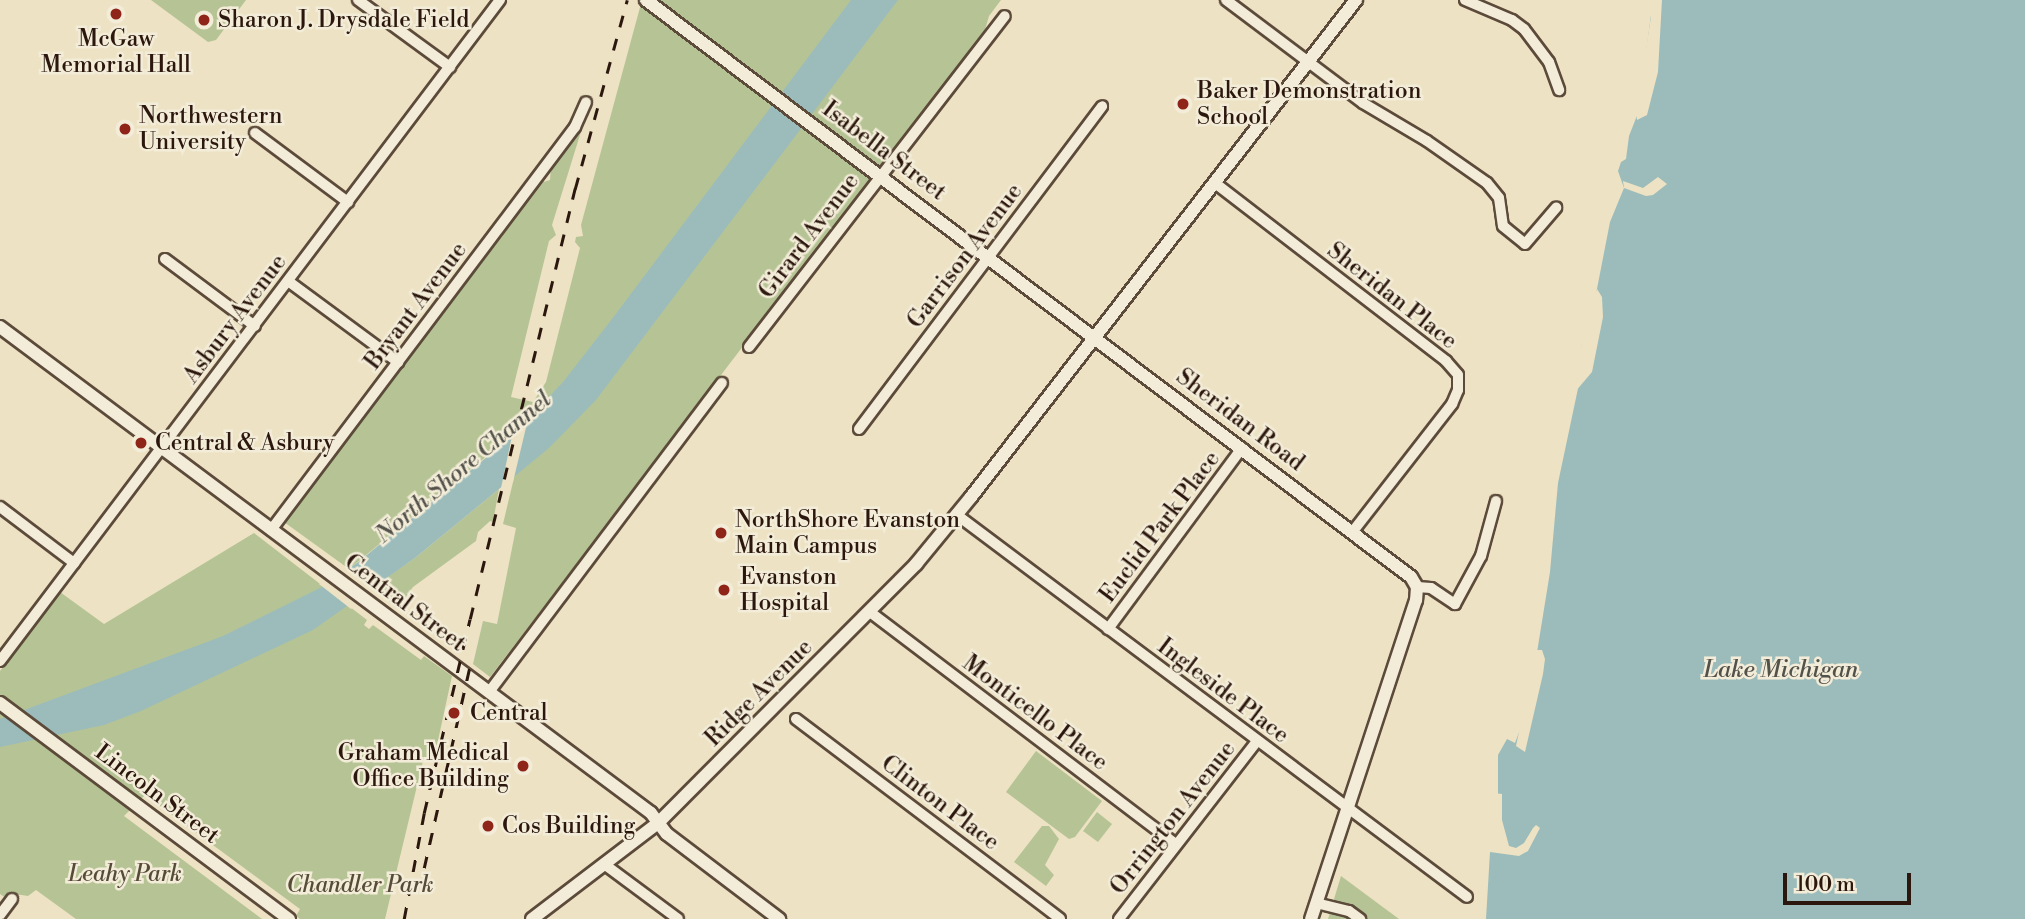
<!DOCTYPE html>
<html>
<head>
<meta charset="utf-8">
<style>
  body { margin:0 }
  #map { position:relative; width:2025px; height:919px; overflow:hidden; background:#ede2c3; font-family:"Libre Bodoni",serif }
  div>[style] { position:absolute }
  .green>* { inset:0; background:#b6c495 }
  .water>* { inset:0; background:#9bbcbb }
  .pier>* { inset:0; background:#ede2c3 }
  .roads { filter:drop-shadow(2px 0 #5c4a3a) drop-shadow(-2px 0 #5c4a3a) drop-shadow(0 2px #5c4a3a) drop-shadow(0 -2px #5c4a3a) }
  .street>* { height:10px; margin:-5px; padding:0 5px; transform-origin:5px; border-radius:5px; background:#f3ecd8 }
  .secondary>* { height:12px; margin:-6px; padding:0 6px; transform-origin:6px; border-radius:6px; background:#f3ecd8 }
  .rail>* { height:2.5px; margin-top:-1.25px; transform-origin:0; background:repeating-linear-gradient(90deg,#2b170d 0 12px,transparent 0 24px) }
  .dots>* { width:19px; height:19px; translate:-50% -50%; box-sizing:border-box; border:4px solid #f3ecd8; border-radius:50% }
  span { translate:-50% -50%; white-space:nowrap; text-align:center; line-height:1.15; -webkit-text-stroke:5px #f3ecd8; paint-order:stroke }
  .poi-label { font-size:23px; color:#2b170d }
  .left { translate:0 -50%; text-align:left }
  .right { translate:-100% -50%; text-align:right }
  .street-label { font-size:23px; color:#2b170d }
  .park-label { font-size:23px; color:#554b36; font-style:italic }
  .water-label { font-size:24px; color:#52514a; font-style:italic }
  .scale { position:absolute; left:1783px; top:873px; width:128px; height:32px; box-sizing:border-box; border:4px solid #2b170d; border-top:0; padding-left:9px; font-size:21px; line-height:24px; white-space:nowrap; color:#2b170d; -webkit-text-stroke:5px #f3ecd8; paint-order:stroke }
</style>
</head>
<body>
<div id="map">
  <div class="green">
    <i style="clip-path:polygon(151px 0,246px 0,216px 40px,208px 42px)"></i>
    <i style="clip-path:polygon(642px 0,1001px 0,989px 16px,985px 30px,490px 677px,473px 664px,483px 621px,497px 624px,516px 528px,503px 524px,527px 423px,349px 569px,284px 522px,537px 184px,550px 180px,551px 166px,584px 122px,552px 225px,556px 235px,549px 241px,511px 397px,533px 402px,546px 382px,580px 248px,575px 242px,576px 237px,583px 236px,581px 225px)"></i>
    <i style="clip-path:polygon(499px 489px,493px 522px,490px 521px,478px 532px,476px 541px,413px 587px,398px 608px,371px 588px,415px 558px)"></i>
    <i style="clip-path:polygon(254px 533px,367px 620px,364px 625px,369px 629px,373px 625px,421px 660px,424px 656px,452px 676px,434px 759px,424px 757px,385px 919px,300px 919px,296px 916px,300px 909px,145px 795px,124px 816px,262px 919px,76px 919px,36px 890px,28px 896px,9px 893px,6px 898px,0 894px,0 671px,60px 592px,104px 624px)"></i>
    <i style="clip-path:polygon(1036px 751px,1102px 801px,1075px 837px,1069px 839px,1006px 792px)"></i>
    <i style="clip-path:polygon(1097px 812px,1112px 824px,1098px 842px,1083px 831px)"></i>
    <i style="clip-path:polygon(1042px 826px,1049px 826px,1059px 839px,1045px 865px,1054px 875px,1046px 886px,1014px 862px)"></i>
    <i style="clip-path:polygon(1341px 876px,1399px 919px,1328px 919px)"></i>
  </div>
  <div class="water">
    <i style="clip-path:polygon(851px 0,898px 0,596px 400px,549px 448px,415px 558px,313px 630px,141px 711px,104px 725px,0 747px,0 719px,223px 636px,322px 587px,357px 563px,509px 439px,563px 382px,612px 319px)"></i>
    <i style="clip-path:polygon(1653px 0,2025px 0,2025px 919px,1486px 919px,1490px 852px,1502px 849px,1507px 840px,1498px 810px,1498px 755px,1507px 739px,1515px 743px,1528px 708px,1550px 572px,1558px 483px,1580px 379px,1582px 343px,1595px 299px,1610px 222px,1624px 188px,1618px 171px,1621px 162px,1626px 159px,1629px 136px,1638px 113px)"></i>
  </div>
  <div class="pier">
    <i style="clip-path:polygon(1650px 0,1662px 0,1658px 72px,1647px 115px,1637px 120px,1636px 113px,1651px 17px)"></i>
    <i style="clip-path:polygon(1658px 177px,1667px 184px,1653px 195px,1646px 196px,1624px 188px,1623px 181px,1643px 188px)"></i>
    <i style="clip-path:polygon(1597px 289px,1602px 297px,1603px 317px,1592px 372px,1575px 392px,1583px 334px)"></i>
    <i style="clip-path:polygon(529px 415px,513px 482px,500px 493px,513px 431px)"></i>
    <i style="clip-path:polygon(346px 567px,375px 589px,351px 609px,319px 584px)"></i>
    <i style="clip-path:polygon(1536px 650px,1542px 650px,1545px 659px,1543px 674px,1525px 752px,1516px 746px)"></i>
    <i style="clip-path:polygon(1494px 793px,1502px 794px,1502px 820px,1509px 846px,1516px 848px,1524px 843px,1533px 828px,1536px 825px,1540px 828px,1528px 851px,1519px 856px,1490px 852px,1491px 848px,1500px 846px,1504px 839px,1495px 813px)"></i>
  </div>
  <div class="roads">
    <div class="street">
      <i style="left:358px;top:0;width:114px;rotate:36.1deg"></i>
      <i style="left:1226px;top:0;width:171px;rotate:36.9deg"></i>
      <i style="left:1363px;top:103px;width:74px;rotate:30.7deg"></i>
      <i style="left:1427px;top:141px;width:73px;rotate:35deg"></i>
      <i style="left:1487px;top:183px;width:19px;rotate:51deg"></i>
      <i style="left:1499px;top:198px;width:28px;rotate:82deg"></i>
      <i style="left:1503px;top:226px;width:28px;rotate:39deg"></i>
      <i style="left:1525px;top:244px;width:48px;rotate:-49.3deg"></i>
      <i style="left:1465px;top:0;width:51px;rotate:23.1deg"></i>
      <i style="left:1512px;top:20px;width:15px;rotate:37deg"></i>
      <i style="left:1524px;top:29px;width:41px;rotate:52.9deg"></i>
      <i style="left:1549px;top:62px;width:30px;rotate:70deg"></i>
      <i style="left:255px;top:133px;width:116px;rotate:36.6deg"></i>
      <i style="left:1215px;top:183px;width:292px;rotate:37.6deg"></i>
      <i style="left:1446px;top:361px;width:18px;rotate:49deg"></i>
      <i style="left:1458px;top:375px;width:15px;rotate:90deg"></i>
      <i style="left:1458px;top:390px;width:15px;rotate:113deg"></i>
      <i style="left:1452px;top:404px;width:161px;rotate:127.9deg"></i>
      <i style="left:165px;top:259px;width:112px;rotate:36.7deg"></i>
      <i style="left:288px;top:281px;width:137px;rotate:36.4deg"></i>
      <i style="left:749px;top:347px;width:418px;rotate:-52.3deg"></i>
      <i style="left:859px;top:429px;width:404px;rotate:-53deg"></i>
      <i style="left:0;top:507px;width:93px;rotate:37.1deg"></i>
      <i style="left:957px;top:515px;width:637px;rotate:36.83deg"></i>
      <i style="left:271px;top:530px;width:505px;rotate:-52.97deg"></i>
      <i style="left:575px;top:127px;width:27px;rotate:-66deg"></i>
      <i style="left:1417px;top:587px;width:14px;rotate:4deg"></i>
      <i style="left:1431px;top:588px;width:29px;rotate:34deg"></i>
      <i style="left:1455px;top:604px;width:55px;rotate:-61.6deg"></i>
      <i style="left:1481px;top:556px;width:57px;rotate:-74.7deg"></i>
      <i style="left:870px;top:612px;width:384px;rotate:37.2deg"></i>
      <i style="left:1108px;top:629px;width:225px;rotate:-53.5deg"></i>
      <i style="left:0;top:661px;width:829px;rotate:-52.9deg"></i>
      <i style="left:489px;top:692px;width:387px;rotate:-53deg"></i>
      <i style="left:796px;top:719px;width:331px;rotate:37.1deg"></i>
      <i style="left:604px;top:864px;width:92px;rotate:36.6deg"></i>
      <i style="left:1316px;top:903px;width:34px;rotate:14deg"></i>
      <i style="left:1349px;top:911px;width:14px;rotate:36deg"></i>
      <i style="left:0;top:915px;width:20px;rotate:-53deg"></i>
      <i style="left:1119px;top:919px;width:225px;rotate:-52.2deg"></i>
    </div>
    <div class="secondary">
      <i style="left:646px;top:0;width:958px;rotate:37.03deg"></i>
      <i style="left:1411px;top:577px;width:12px;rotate:59deg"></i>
      <i style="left:1417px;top:587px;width:13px;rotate:94deg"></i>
      <i style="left:1416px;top:600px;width:336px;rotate:108.2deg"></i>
      <i style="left:0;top:327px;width:812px;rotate:36.74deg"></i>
      <i style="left:651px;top:813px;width:26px;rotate:53deg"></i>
      <i style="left:667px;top:834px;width:141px;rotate:37.2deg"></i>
      <i style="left:0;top:703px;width:361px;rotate:36.8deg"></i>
      <i style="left:532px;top:919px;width:158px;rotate:-37.3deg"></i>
      <i style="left:658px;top:823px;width:366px;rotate:-45.1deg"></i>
      <i style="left:916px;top:564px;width:87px;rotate:-50.6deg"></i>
      <i style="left:971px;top:497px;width:629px;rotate:-52.24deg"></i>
    </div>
  </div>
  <div class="rail">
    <i style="left:424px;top:868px;width:207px;rotate:-77.2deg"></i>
    <i style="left:404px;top:919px;width:108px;rotate:-79.3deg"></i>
    <i style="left:424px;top:813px;width:199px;rotate:-76.7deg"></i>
    <i style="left:470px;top:619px;width:443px;rotate:-76.3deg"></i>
    <i style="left:575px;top:189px;width:196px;rotate:-74.6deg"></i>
  </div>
  <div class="dots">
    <i style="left:116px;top:14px;background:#8f2418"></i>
    <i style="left:204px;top:20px;background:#8f2418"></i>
    <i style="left:1183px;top:104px;background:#8f2418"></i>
    <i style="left:125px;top:129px;background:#8f2418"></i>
    <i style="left:141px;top:443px;background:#8f2418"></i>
    <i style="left:721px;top:533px;background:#8f2418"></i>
    <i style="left:724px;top:590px;background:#8f2418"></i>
    <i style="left:454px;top:713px;background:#8f2418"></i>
    <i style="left:523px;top:766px;background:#8f2418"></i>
    <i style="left:488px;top:826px;background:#8f2418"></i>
  </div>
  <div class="poi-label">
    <span class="left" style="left:218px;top:20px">Sharon J. Drysdale Field</span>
    <span style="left:116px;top:52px">McGaw<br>Memorial Hall</span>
    <span class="left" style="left:1197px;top:104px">Baker Demonstration<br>School</span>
    <span class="left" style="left:139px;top:129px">Northwestern<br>University</span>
    <span class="left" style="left:155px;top:443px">Central &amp; Asbury</span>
    <span class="left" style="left:735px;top:533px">NorthShore Evanston<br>Main Campus</span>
    <span class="left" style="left:740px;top:590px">Evanston<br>Hospital</span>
    <span class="left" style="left:470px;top:713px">Central</span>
    <span class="right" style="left:509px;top:766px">Graham Medical<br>Office Building</span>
    <span class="left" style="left:502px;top:826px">Cos Building</span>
  </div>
  <div class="street-label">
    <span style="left:884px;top:151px;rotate:37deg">Isabella Street</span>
    <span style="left:809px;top:236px;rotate:-53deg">Girard Avenue</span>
    <span style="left:965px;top:256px;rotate:-53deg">Garrison Avenue</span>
    <span style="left:1392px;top:296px;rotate:38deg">Sheridan Place</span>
    <span style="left:416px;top:306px;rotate:-53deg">Bryant Avenue</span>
    <span style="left:235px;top:319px;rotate:-53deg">Asbury Avenue</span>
    <span style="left:1240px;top:420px;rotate:37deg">Sheridan Road</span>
    <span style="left:1160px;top:527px;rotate:-53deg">Euclid Park Place</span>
    <span style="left:405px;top:603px;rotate:37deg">Central Street</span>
    <span style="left:1223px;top:691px;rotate:37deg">Ingleside Place</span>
    <span style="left:759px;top:693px;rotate:-45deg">Ridge Avenue</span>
    <span style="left:1035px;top:713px;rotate:37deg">Monticello Place</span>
    <span style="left:157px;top:794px;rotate:37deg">Lincoln Street</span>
    <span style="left:940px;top:803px;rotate:37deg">Clinton Place</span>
    <span style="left:1173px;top:818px;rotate:-52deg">Orrington Avenue</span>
  </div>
  <div class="park-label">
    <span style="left:125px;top:874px">Leahy Park</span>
    <span style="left:360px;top:885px">Chandler Park</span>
  </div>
  <div class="water-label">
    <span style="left:464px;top:468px;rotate:-40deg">North Shore Channel</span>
    <span style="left:1781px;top:671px">Lake Michigan</span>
  </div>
  <div class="scale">100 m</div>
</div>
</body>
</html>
